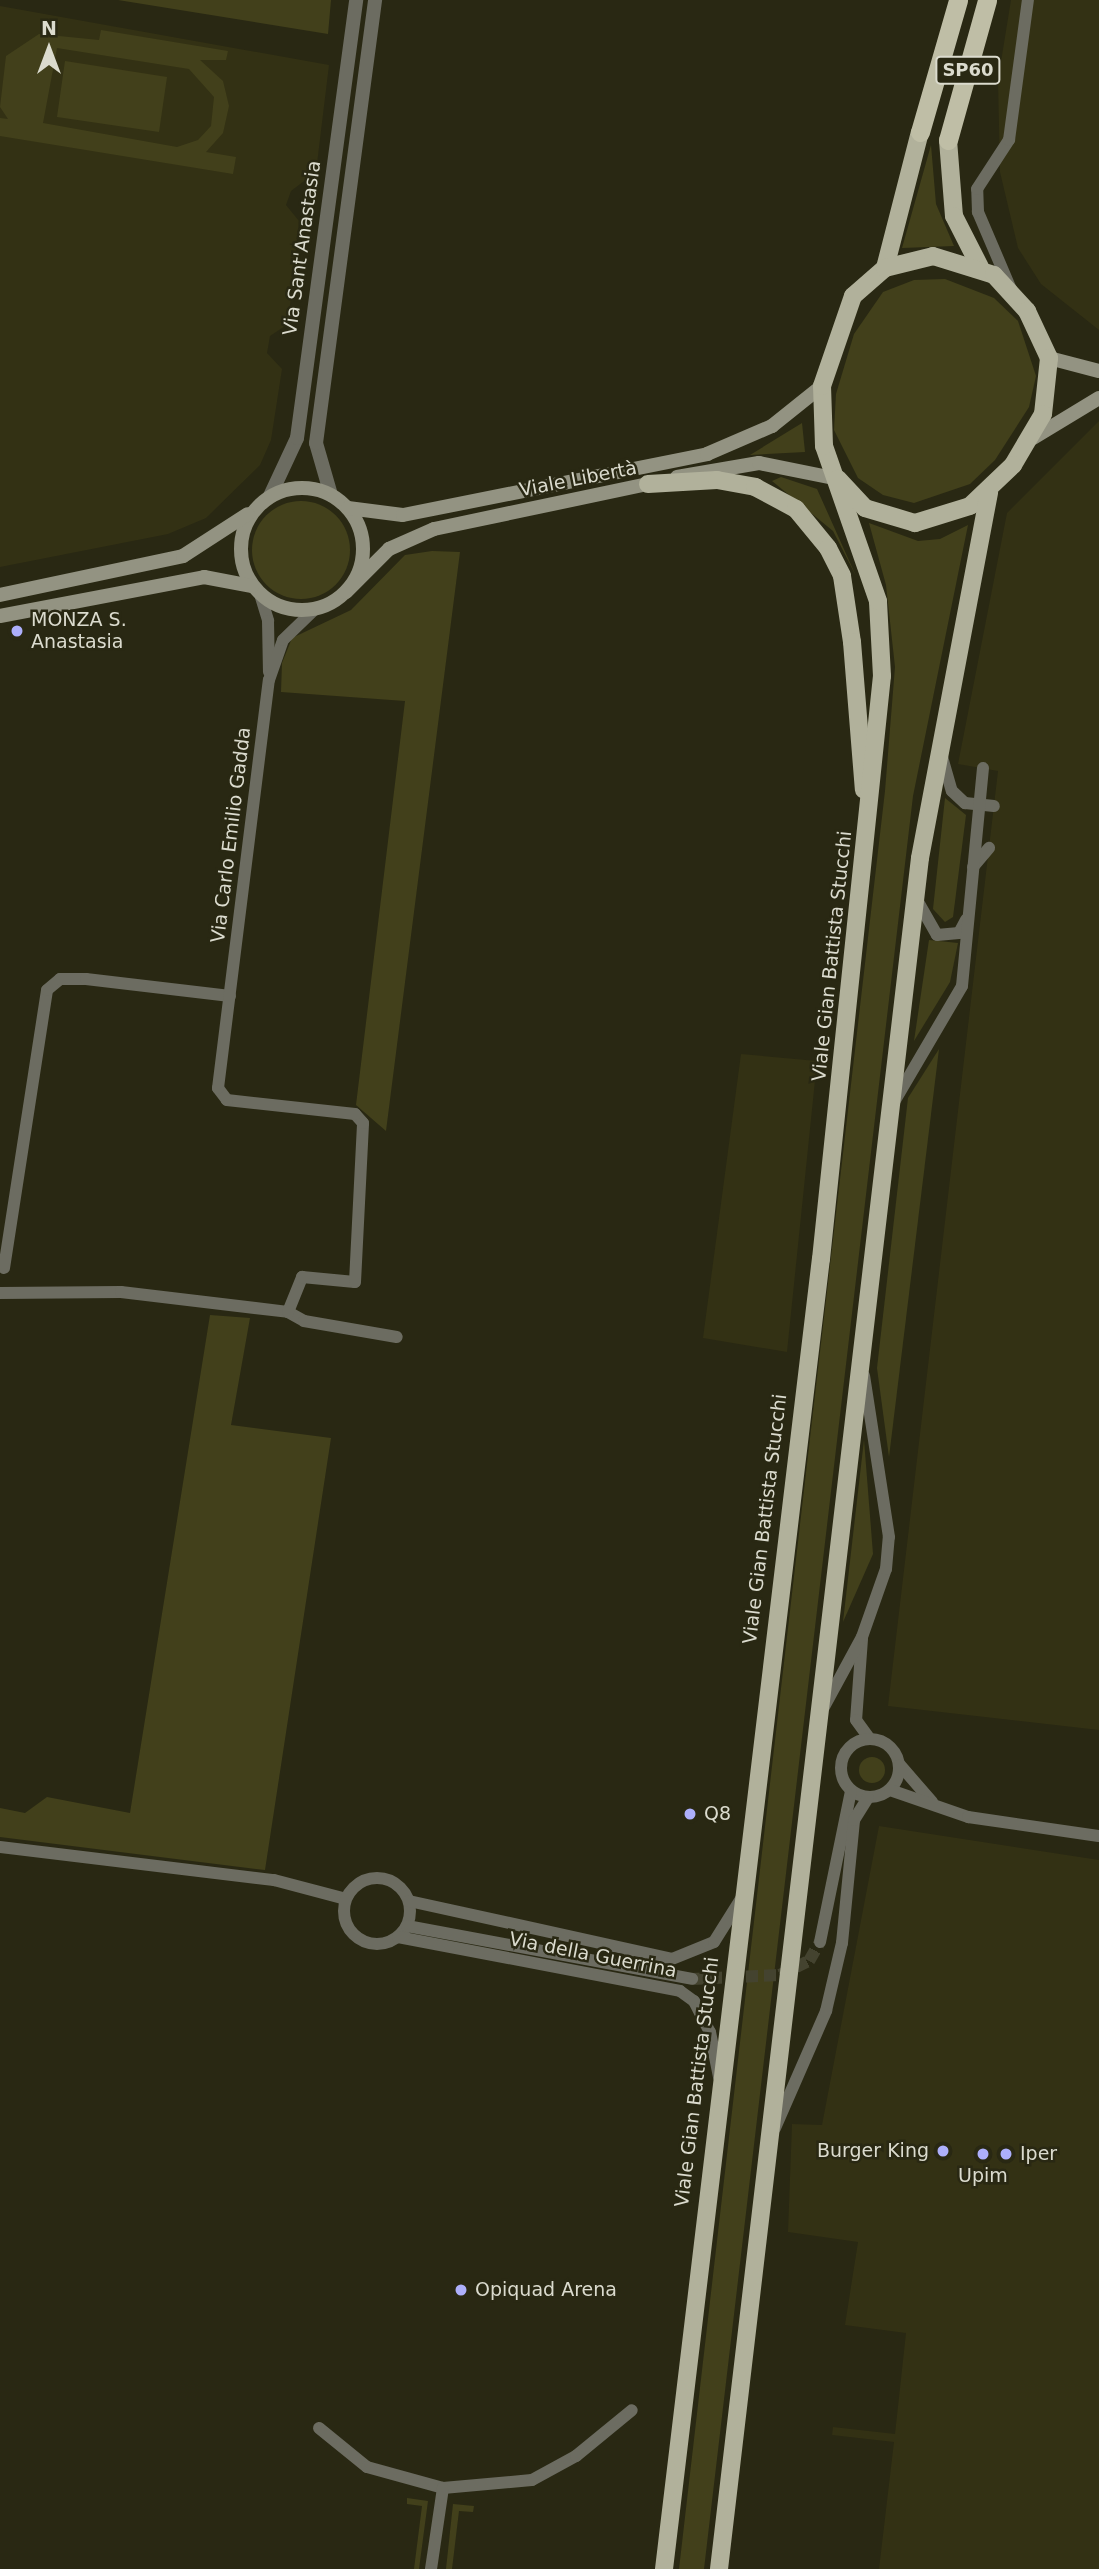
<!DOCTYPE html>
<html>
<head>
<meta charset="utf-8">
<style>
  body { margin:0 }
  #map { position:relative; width:1099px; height:2569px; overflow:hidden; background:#292813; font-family:"DejaVu Sans",sans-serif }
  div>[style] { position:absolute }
  .built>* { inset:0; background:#333114 }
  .green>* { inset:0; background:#42401b }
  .round { border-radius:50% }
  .minor-tunnel>* { height:12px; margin-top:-6px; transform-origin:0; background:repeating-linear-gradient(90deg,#44432f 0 12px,transparent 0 18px) }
  .minor>* { height:12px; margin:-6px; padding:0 6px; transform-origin:6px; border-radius:6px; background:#6c6c61 }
  .minor>.ring { margin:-6px; padding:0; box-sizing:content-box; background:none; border:12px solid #6c6c61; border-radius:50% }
  .tertiary>* { height:14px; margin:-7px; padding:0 7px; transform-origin:7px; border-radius:7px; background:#6c6c61 }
  .secondary>* { height:14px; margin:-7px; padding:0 7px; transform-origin:7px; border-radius:7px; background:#939382 }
  .secondary>.ring { margin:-7px; padding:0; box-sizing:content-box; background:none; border:14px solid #939382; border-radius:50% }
  .primary>* { height:18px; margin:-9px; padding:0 9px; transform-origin:9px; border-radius:9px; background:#b1b19b }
  .trunk>* { height:19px; margin:-9.5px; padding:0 9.5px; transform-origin:9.5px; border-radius:9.5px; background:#bfbea6 }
  .dots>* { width:19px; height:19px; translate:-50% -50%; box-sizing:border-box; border:4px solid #292813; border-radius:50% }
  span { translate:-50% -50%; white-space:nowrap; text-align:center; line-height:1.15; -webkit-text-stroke:5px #292813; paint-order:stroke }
  .shield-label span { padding:2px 5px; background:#292813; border:2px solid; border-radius:5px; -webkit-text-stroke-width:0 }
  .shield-label { font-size:18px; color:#dbdbce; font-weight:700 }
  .street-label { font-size:19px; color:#dbdbce }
  .poi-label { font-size:19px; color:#dbdbce }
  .left { translate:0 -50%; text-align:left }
  .right { translate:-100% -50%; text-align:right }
  .north { position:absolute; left:14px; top:14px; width:70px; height:70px; -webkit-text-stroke:5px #292813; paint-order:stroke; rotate:0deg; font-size:19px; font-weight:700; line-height:28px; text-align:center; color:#dbdbce }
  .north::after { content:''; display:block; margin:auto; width:24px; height:32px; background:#dbdbce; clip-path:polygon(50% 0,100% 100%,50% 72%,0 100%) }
</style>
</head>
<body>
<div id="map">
  <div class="built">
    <i style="clip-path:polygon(1011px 0,1099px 0,1099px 330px,1041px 284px,1018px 248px,1000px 172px,998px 80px)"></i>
    <i style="clip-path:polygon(0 6px,329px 65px,316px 172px,291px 191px,286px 205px,299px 221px,288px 324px,270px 336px,267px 353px,282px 369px,271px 440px,260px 465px,206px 518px,168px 534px,0 567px)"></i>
    <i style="clip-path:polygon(1099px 421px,1099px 1730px,888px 1706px,998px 771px,958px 764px,1007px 513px)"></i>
    <i style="clip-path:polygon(741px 1054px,817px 1061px,787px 1352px,703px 1338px)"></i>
    <i style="clip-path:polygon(879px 1826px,1099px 1860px,1099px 2569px,879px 2569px,894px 2442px,832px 2435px,833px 2427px,895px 2434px,906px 2333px,845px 2325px,858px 2242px,788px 2232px,792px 2124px,822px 2125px)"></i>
  </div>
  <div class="green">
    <i style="clip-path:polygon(118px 0,331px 0,328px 34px)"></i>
    <i style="clip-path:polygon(evenodd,101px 30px,228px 51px,226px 60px,200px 60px,223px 81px,229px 106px,223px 133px,206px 152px,236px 157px,233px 174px,0 136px,0 118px,8px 119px,0 107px,6px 56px,39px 34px,99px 40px,101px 30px,57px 48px,189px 69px,214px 97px,211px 126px,198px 140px,177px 147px,43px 123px,57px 48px)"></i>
    <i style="clip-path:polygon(65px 61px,167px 77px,159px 132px,57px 117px)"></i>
    <i style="clip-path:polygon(931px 145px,936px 204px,954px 246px,902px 248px)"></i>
    <i style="clip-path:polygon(945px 279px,994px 298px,1018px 321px,1036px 376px,1029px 407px,995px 460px,970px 484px,914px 503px,883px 495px,858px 478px,834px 430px,836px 394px,854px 334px,883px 292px,914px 280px)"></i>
    <i style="clip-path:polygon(802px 423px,805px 452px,750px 455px)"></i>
    <i style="clip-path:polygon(781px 477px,817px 489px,856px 576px,833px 531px,772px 481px)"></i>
    <i class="round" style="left:252px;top:501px;width:98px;height:98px"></i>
    <i style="clip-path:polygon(869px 523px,918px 541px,940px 539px,968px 525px,913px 796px,704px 2569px,679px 2569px,885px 791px,895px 667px,886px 585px)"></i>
    <i style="clip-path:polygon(432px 551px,460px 552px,386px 1131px,356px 1105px,405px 701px,281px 692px,282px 663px,292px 638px,351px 610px,405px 555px)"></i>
    <i style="clip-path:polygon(945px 798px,966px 815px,953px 917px,945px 922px,933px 909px)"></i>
    <i style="clip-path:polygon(929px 940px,958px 943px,950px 982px,914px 1041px)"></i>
    <i style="clip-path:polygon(939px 1049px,889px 1457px,877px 1368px,908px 1098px)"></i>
    <i style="clip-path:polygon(210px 1315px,250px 1318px,231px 1425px,331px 1438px,265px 1870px,0 1837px,0 1808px,25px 1813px,47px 1797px,130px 1813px)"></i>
    <i style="clip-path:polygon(864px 1440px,873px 1554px,843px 1622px)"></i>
    <i class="round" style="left:859px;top:1757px;width:26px;height:26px"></i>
    <i style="clip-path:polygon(407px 2498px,428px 2501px,419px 2569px,414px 2569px,422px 2506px,407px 2504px)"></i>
    <i style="clip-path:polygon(453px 2504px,474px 2506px,473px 2512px,459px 2511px,452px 2569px,446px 2569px)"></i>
  </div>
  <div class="minor-tunnel">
    <i style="left:692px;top:1979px;width:88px;rotate:-2.6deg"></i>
    <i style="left:780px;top:1975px;width:32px;rotate:-26deg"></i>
    <i style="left:809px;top:1961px;width:22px;rotate:-60deg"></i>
  </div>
  <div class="minor">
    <i style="left:1010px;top:287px;width:82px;rotate:-113.1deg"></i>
    <i style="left:978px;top:212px;width:23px;rotate:-92deg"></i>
    <i style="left:977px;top:189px;width:59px;rotate:-56.9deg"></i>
    <i style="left:1009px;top:140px;width:141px;rotate:-82.3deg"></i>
    <i style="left:260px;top:594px;width:28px;rotate:73deg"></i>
    <i style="left:268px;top:621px;width:51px;rotate:88.9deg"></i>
    <i style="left:942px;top:757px;width:35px;rotate:74deg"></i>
    <i style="left:952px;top:791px;width:18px;rotate:43deg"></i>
    <i style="left:965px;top:803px;width:29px;rotate:6deg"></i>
    <i style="left:973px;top:867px;width:25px;rotate:-50deg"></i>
    <i style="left:917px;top:900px;width:40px;rotate:60.3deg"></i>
    <i style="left:937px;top:935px;width:22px;rotate:-5deg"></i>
    <i style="left:959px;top:933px;width:15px;rotate:-62deg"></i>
    <i style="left:894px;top:1102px;width:134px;rotate:-59.6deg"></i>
    <i style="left:962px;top:986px;width:219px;rotate:-84.5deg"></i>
    <i style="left:4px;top:1268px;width:281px;rotate:-81.2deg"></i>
    <i style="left:47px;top:990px;width:17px;rotate:-40deg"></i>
    <i style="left:60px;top:979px;width:26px"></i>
    <i style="left:86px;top:979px;width:145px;rotate:6.7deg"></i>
    <i style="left:0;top:1293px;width:121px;rotate:-0.5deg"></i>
    <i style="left:121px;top:1292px;width:168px;rotate:6.8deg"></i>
    <i style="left:288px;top:1312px;width:18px;rotate:29deg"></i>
    <i style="left:304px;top:1321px;width:94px;rotate:9.8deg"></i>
    <i style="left:288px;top:1312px;width:38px;rotate:-68deg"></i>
    <i style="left:302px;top:1277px;width:53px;rotate:5.4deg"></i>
    <i style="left:355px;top:1282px;width:159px;rotate:-87.1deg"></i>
    <i style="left:363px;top:1123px;width:12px;rotate:-132deg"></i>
    <i style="left:355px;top:1114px;width:129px;rotate:-173.8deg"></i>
    <i style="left:227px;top:1100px;width:15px;rotate:-127deg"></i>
    <i style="left:218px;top:1088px;width:411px;rotate:-82.9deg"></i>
    <i style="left:269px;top:680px;width:42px;rotate:-70.7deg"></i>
    <i style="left:283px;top:640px;width:45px;rotate:-44.1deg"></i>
    <i style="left:862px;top:1639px;width:81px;rotate:94.2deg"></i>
    <i style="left:856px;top:1720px;width:22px;rotate:54deg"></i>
    <i style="left:824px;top:1707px;width:80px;rotate:-61.5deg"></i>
    <i style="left:862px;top:1637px;width:72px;rotate:-70.6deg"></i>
    <i style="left:886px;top:1569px;width:32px;rotate:-85deg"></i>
    <i style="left:889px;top:1537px;width:163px;rotate:-98.8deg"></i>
    <i class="ring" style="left:841px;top:1739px;width:46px;height:46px"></i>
    <i style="left:900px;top:1765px;width:49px;rotate:49.1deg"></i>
    <i style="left:890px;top:1790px;width:83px;rotate:19.1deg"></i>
    <i style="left:968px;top:1817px;width:132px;rotate:8.3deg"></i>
    <i style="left:0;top:1847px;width:276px;rotate:6.9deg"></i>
    <i style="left:274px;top:1880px;width:74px;rotate:14.8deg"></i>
    <i class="ring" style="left:344px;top:1878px;width:54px;height:54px"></i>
    <i style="left:409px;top:1901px;width:269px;rotate:12.4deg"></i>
    <i style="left:672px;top:1959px;width:45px;rotate:-22deg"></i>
    <i style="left:714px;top:1942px;width:51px;rotate:-57.9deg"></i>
    <i style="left:407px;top:1926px;width:290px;rotate:10.5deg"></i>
    <i style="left:398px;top:1937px;width:287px;rotate:10.8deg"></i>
    <i style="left:680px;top:1991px;width:17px;rotate:36deg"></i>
    <i style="left:694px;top:2001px;width:35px;rotate:63deg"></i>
    <i style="left:710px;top:2032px;width:46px;rotate:78.7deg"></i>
    <i style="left:820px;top:1942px;width:154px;rotate:-78.4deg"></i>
    <i style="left:775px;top:2128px;width:128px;rotate:-66.4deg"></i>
    <i style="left:826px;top:2011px;width:70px;rotate:-76.8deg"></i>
    <i style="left:842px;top:1943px;width:124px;rotate:-84.4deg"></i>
    <i style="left:854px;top:1820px;width:26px;rotate:-58deg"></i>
    <i style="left:319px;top:2428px;width:62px;rotate:39.1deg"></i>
    <i style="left:367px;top:2467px;width:79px;rotate:15.4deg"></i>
    <i style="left:443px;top:2488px;width:89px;rotate:-5.1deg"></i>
    <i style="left:532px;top:2480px;width:50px;rotate:-28.6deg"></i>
    <i style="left:576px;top:2456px;width:72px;rotate:-39.4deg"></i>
    <i style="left:431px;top:2569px;width:82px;rotate:-81.6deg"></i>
  </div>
  <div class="tertiary">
    <i style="left:331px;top:495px;width:54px;rotate:-106.1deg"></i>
    <i style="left:316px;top:443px;width:447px;rotate:-82.4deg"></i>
    <i style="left:270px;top:496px;width:64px;rotate:-65deg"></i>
    <i style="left:297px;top:438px;width:442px;rotate:-82.3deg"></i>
  </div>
  <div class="secondary">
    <i style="left:1049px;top:358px;width:52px;rotate:14.6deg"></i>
    <i style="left:1033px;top:438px;width:77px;rotate:-31.2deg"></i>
    <i style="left:677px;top:477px;width:83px;rotate:-9.7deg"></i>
    <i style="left:759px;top:463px;width:81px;rotate:11.4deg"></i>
    <i class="ring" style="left:241px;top:488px;width:108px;height:108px"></i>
    <i style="left:348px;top:508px;width:55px;rotate:7.3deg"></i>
    <i style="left:403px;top:515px;width:310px;rotate:-11.3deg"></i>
    <i style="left:707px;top:454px;width:71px;rotate:-23.3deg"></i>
    <i style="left:772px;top:426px;width:64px;rotate:-38.7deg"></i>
    <i style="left:346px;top:592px;width:61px;rotate:-45deg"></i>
    <i style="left:389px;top:549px;width:49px;rotate:-24deg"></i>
    <i style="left:434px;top:529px;width:228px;rotate:-11.9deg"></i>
    <i style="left:0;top:595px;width:187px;rotate:-12deg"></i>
    <i style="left:183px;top:556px;width:77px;rotate:-32.9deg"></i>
    <i style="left:0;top:616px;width:208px;rotate:-10.8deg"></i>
    <i style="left:204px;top:577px;width:49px;rotate:10.6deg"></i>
  </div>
  <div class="primary">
    <i style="left:948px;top:140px;width:76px;rotate:85.5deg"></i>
    <i style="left:954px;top:216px;width:57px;rotate:63deg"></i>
    <i style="left:885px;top:268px;width:140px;rotate:-75.6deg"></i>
    <i style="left:648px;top:484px;width:69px;rotate:-3.3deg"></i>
    <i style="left:717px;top:480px;width:39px;rotate:10deg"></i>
    <i style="left:755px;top:487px;width:47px;rotate:28.2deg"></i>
    <i style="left:796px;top:509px;width:50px;rotate:50.6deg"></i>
    <i style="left:828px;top:548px;width:31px;rotate:63deg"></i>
    <i style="left:842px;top:576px;width:67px;rotate:81.4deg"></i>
    <i style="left:852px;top:642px;width:148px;rotate:85.4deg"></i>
    <i style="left:664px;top:2569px;width:1319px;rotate:-83.17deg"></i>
    <i style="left:821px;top:1259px;width:586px;rotate:-84.03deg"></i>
    <i style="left:882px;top:676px;width:75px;rotate:-93.1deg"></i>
    <i style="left:878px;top:601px;width:164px;rotate:-109.2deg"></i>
    <i style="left:824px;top:446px;width:60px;rotate:-91.9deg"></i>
    <i style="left:822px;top:386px;width:95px;rotate:-71deg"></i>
    <i style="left:853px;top:296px;width:43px;rotate:-41.2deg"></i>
    <i style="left:885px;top:268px;width:49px;rotate:-14deg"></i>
    <i style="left:933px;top:256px;width:64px;rotate:17.3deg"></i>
    <i style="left:994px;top:275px;width:49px;rotate:47.5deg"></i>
    <i style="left:1027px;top:311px;width:52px;rotate:64.9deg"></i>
    <i style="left:1049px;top:358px;width:56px;rotate:96.1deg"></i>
    <i style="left:1043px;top:414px;width:59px;rotate:120.5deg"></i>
    <i style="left:1013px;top:465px;width:59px;rotate:136.4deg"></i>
    <i style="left:970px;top:506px;width:58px;rotate:162.8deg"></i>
    <i style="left:915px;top:523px;width:52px;rotate:-163.3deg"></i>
    <i style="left:865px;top:508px;width:40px;rotate:-133deg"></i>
    <i style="left:719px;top:2569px;width:1723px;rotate:-83.3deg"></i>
    <i style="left:920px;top:858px;width:372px;rotate:-79.3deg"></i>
  </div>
  <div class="trunk">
    <i style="left:920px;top:132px;width:137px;rotate:-73.9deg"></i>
    <i style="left:948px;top:140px;width:145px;rotate:-74.4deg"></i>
  </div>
  <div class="dots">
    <i style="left:17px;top:631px;background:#adaffb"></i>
    <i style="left:690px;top:1814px;background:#adaffb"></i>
    <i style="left:943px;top:2151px;background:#adaffb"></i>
    <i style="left:983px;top:2154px;background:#adaffb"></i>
    <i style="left:1006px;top:2154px;background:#adaffb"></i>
    <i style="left:461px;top:2290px;background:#adaffb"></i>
  </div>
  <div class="shield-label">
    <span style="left:968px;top:70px">SP60</span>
  </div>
  <div class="street-label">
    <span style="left:302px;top:248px;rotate:-82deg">Via Sant'Anastasia</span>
    <span style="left:578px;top:479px;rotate:-11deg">Viale Libertà</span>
    <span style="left:231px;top:835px;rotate:-83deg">Via Carlo Emilio Gadda</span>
    <span style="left:832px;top:956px;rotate:-84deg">Viale Gian Battista Stucchi</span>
    <span style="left:765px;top:1519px;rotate:-83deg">Viale Gian Battista Stucchi</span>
    <span style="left:593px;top:1955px;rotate:11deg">Via della Guerrina</span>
    <span style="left:697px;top:2082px;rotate:-83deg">Viale Gian Battista Stucchi</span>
  </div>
  <div class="poi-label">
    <span class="left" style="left:31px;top:631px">MONZA S.<br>Anastasia</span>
    <span class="left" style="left:704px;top:1814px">Q8</span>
    <span class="right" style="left:929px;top:2151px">Burger King</span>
    <span class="left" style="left:1020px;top:2154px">Iper</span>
    <span style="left:983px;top:2176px">Upim</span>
    <span class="left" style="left:475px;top:2290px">Opiquad Arena</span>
  </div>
  <div class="north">N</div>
</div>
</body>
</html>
